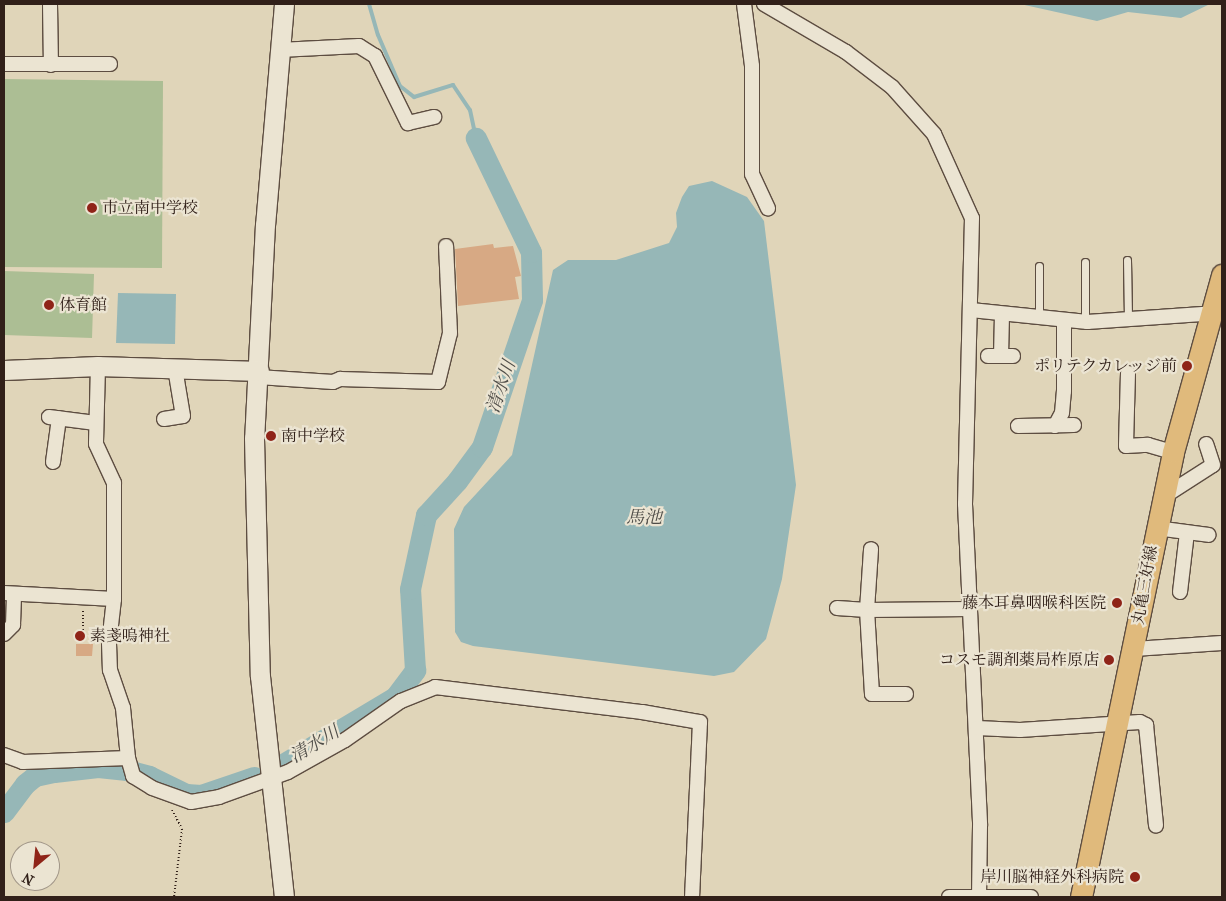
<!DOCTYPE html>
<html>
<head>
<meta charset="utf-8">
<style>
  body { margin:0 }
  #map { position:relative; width:1226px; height:901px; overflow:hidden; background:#e0d5b9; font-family:"IM FELL French Canon","Noto Serif JP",serif }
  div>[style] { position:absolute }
  .green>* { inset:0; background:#acbe94 }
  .water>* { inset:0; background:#96b7b7 }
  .stream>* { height:4px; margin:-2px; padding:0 2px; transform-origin:2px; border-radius:2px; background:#96b7b7 }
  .river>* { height:21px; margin:-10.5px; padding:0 10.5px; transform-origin:10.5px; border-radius:10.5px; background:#96b7b7 }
  .building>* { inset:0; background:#d7a984 }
  .path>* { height:2px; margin-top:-1px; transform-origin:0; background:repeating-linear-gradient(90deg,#312019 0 1px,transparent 0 3.5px) }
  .roads { filter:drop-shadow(1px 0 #5d4d41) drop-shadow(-1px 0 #5d4d41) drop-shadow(0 1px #5d4d41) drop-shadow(0 -1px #5d4d41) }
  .lane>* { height:7px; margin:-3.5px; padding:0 3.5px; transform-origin:3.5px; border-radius:3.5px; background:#ebe4d2 }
  .street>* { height:14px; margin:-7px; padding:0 7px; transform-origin:7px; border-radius:7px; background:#ebe4d2 }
  .secondary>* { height:19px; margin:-9.5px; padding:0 9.5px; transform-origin:9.5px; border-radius:9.5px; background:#ebe4d2 }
  .primary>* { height:21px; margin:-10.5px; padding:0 10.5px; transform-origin:10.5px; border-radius:10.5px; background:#e0ba7c }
  .dots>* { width:14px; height:14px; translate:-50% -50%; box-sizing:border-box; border:2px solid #ebe4d2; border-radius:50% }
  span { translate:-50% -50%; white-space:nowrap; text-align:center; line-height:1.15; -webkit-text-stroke:4.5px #ebe4d2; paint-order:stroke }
  .poi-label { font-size:16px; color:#312019 }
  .left { translate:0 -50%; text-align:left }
  .right { translate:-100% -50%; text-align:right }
  .street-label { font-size:16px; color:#312019 }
  .water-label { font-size:18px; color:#4f4d48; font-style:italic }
  .frame { position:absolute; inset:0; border:5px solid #312019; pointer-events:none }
  .north { position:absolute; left:10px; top:841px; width:50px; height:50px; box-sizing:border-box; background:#ebe4d2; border:1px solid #a19688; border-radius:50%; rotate:208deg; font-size:14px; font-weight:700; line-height:20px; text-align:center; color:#312019 }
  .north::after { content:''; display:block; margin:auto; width:18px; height:22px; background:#8f2418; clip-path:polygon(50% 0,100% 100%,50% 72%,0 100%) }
</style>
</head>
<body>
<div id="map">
  <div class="green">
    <i style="clip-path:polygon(4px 79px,163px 81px,162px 268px,4px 267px)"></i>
    <i style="clip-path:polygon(4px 271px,94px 274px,92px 338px,4px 335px)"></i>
  </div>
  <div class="water">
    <i style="clip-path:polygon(1020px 4px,1210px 4px,1181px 18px,1128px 12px,1097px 21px)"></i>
    <i style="clip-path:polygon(712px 181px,747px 197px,764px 221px,796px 485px,782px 579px,766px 639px,734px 672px,714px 676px,473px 646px,461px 642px,455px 632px,454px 529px,464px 507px,512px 455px,553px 270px,568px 260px,616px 260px,669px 243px,677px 227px,676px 213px,682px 197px,689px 186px)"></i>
    <i style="clip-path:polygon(118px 293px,176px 294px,175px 344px,116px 343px)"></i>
  </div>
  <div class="stream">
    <i style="left:369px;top:4px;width:32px;rotate:74deg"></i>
    <i style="left:378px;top:35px;width:56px;rotate:66.7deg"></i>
    <i style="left:400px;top:86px;width:18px;rotate:38deg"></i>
    <i style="left:414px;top:97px;width:41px;rotate:-17.1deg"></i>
    <i style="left:453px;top:85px;width:30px;rotate:56deg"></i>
    <i style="left:470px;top:110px;width:29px;rotate:78deg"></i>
  </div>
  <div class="river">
    <i style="left:283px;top:764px;width:131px;rotate:-30.9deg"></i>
    <i style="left:395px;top:697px;width:34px;rotate:-53deg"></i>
    <i style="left:415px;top:670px;width:81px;rotate:-93.5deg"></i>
    <i style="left:410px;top:589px;width:76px;rotate:-77.8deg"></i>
    <i style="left:426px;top:515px;width:46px;rotate:-47.6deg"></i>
    <i style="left:457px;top:481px;width:42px;rotate:-53.7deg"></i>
    <i style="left:482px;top:447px;width:155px;rotate:-71.2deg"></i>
    <i style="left:532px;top:300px;width:48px;rotate:-91.2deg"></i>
    <i style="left:531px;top:252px;width:127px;rotate:-115.8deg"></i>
    <i style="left:4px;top:812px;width:35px;rotate:-53deg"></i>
    <i style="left:25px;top:784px;width:13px;rotate:-39deg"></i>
    <i style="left:35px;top:776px;width:19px;rotate:-12deg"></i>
    <i style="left:54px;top:772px;width:44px;rotate:-6.5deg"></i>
    <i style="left:98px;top:767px;width:29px;rotate:6deg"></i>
    <i style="left:127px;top:770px;width:23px;rotate:15deg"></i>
    <i style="left:149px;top:776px;width:41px;rotate:25.9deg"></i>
    <i style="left:186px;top:794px;width:15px;rotate:4deg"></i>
    <i style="left:201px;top:795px;width:56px;rotate:-18.8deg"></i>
  </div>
  <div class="building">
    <i style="clip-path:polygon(493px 244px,494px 248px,513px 246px,521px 276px,515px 277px,519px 299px,458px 306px,455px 249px)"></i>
    <i style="clip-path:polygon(76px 644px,93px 644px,92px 656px,76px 656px)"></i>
  </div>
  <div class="path">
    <i style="left:83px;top:637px;width:27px;rotate:-90deg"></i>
    <i style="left:172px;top:810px;width:21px;rotate:62deg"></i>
    <i style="left:182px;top:829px;width:68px;rotate:96.7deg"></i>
  </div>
  <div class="roads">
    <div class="lane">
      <i style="left:1127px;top:260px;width:59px;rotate:89deg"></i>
      <i style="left:1039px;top:266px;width:52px;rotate:90deg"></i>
      <i style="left:1085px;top:321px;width:59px;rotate:-90deg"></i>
    </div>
    <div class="street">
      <i style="left:50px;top:4px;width:61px;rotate:89.1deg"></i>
      <i style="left:744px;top:4px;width:63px;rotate:82.6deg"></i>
      <i style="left:752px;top:66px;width:108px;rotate:90deg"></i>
      <i style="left:752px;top:174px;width:38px;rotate:65deg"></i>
      <i style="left:764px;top:4px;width:95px;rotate:30.3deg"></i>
      <i style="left:846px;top:52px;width:58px;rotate:37.3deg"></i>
      <i style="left:892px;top:87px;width:63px;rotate:48.2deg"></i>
      <i style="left:934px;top:134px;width:92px;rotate:65.7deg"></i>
      <i style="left:972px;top:218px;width:286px;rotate:91.4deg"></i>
      <i style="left:965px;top:504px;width:322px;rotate:87.3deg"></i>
      <i style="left:980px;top:826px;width:71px;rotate:90.8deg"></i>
      <i style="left:279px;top:50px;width:80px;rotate:-2.9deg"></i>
      <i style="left:359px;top:46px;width:19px;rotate:32deg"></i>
      <i style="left:375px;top:56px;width:75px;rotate:63.8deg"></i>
      <i style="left:408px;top:123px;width:27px;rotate:-13deg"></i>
      <i style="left:4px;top:64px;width:106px"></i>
      <i style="left:971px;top:310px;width:117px;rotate:5.9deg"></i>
      <i style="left:1087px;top:322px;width:130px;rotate:-4deg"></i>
      <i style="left:988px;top:356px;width:25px"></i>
      <i style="left:1001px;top:356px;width:42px;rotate:-88.6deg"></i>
      <i style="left:98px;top:366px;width:78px;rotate:91.5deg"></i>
      <i style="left:96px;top:444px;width:43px;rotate:65.2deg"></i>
      <i style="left:114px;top:483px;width:116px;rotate:90deg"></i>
      <i style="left:114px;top:599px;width:44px;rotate:96.5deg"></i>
      <i style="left:109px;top:643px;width:27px;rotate:88deg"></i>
      <i style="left:110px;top:670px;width:40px;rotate:71.1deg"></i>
      <i style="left:123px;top:708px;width:50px;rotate:84.3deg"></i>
      <i style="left:128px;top:758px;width:19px;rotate:74deg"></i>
      <i style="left:133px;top:776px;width:22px;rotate:32deg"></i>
      <i style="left:152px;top:788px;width:41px;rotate:19.7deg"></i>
      <i style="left:191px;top:802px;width:28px;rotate:-10deg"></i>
      <i style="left:219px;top:797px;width:73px;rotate:-19.9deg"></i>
      <i style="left:288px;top:772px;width:65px;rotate:-29.3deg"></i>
      <i style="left:345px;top:740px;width:68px;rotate:-34.9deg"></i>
      <i style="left:401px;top:701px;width:37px;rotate:-22deg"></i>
      <i style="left:435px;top:687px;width:209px;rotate:6.9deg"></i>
      <i style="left:642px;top:712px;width:59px;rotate:9.8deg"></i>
      <i style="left:700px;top:722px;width:175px;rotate:92.6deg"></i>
      <i style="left:1128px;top:373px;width:73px;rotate:91.6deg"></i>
      <i style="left:1126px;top:446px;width:22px;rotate:-3deg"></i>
      <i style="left:1148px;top:445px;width:26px;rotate:16deg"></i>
      <i style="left:258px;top:377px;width:75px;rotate:3.8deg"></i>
      <i style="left:333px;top:382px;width:8px;rotate:-23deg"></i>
      <i style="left:340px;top:379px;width:98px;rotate:1.8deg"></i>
      <i style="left:438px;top:382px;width:50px;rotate:-76.2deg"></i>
      <i style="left:450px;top:333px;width:87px;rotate:-92.6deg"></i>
      <i style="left:49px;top:417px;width:47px;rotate:7.3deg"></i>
      <i style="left:164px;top:419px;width:19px;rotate:-9deg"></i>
      <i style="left:183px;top:416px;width:49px;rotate:-99.5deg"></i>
      <i style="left:1018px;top:426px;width:56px;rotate:-1deg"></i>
      <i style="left:1055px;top:426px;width:15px;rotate:-62deg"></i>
      <i style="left:1062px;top:413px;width:22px;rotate:-85deg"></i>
      <i style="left:1064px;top:391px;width:70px;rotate:-90deg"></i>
      <i style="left:53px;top:462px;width:44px;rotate:-82.2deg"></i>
      <i style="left:1163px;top:497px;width:59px;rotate:-32.6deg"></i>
      <i style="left:1213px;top:465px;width:22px;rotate:-108deg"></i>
      <i style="left:1156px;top:528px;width:53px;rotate:7.5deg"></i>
      <i style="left:1180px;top:592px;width:60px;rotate:-83.3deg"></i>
      <i style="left:4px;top:593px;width:110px;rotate:3.1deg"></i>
      <i style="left:837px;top:608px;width:30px;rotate:4deg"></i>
      <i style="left:867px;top:610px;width:61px;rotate:-86.2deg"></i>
      <i style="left:4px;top:634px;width:13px;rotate:-45deg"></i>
      <i style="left:13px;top:625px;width:31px;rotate:-88deg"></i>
      <i style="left:1134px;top:649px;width:88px;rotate:-3.9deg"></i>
      <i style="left:906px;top:694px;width:34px;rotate:180deg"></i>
      <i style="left:872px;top:694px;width:84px;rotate:-93.4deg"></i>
      <i style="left:867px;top:610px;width:102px;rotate:-0.6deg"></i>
      <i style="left:977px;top:728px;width:43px;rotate:2.7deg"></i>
      <i style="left:1020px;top:730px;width:120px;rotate:-3.8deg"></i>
      <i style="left:1140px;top:722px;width:7px;rotate:27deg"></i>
      <i style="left:1146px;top:725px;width:101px;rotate:84.3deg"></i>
      <i style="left:4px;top:755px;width:20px;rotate:20deg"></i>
      <i style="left:23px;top:762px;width:105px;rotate:-2.2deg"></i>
      <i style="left:949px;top:897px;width:82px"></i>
    </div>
    <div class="secondary">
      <i style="left:284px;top:4px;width:221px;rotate:94.9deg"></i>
      <i style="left:265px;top:224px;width:214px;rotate:92.9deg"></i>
      <i style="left:254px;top:438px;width:238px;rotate:88.6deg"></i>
      <i style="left:260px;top:676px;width:222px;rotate:83.8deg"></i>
      <i style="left:4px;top:370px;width:94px;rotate:-2.4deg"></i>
      <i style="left:98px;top:366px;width:161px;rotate:1.8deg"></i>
    </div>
    <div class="primary">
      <i style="left:1081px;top:897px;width:454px;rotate:-78.3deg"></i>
      <i style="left:1173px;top:452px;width:184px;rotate:-74.5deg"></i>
    </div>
  </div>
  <div class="dots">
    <i style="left:92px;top:208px;background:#8f2418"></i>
    <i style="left:49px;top:305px;background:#8f2418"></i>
    <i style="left:1187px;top:366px;background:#8f2418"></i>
    <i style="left:271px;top:436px;background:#8f2418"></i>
    <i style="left:1117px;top:603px;background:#8f2418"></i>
    <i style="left:80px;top:636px;background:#8f2418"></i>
    <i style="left:1109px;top:660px;background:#8f2418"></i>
    <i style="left:1135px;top:877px;background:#8f2418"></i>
  </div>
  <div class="poi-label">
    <span class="left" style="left:102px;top:208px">市立南中学校</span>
    <span class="left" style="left:59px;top:305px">体育館</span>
    <span class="right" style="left:1177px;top:366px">ポリテクカレッジ前</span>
    <span class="left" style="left:281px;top:436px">南中学校</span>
    <span class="right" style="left:1106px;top:603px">藤本耳鼻咽喉科医院</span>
    <span class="left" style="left:90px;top:636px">素戔嗚神社</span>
    <span class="right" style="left:1099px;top:660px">コスモ調剤薬局柞原店</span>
    <span class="right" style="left:1124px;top:877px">岸川脳神経外科病院</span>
  </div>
  <div class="street-label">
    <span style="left:1145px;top:585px;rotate:-80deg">丸亀三好線</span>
  </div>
  <div class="water-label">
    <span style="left:502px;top:387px;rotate:-71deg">清水川</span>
    <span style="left:644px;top:518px">馬池</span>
    <span style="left:315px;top:745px;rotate:-31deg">清水川</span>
  </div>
  <div class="frame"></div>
  <div class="north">N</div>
</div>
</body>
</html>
